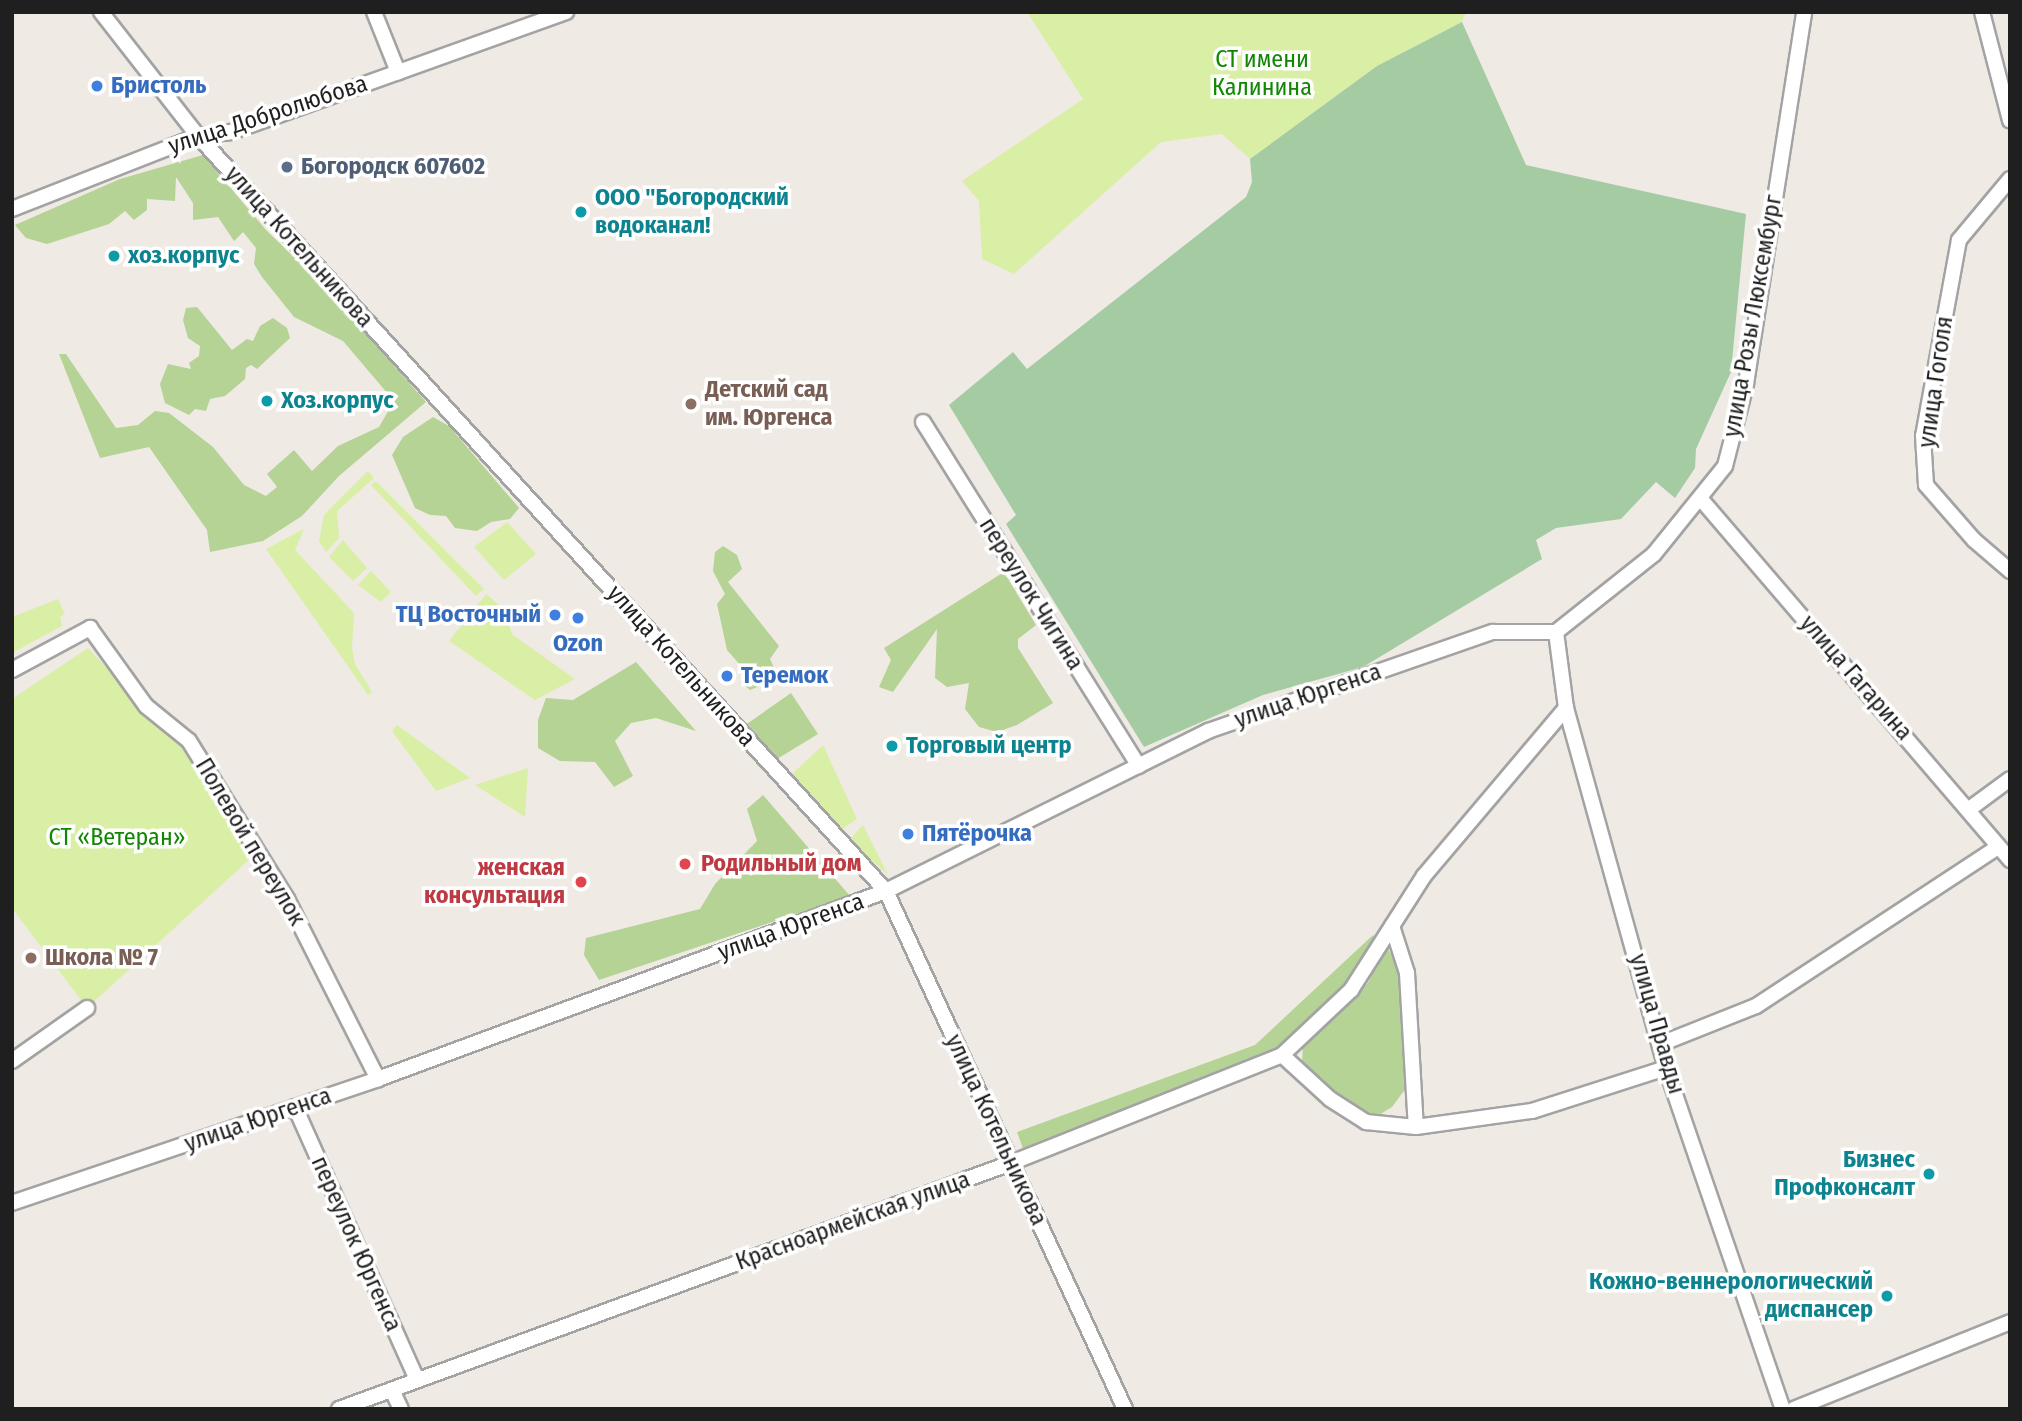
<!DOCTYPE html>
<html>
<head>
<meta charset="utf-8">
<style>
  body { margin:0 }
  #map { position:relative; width:2022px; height:1421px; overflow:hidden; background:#f0eae4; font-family:"Fira Sans Condensed",sans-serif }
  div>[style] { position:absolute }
  .grass>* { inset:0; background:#d8efa5 }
  .forest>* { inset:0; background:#b4d395 }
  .cemetery>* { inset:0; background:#a5cba3 }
  .roads { filter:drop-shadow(2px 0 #a3a3a3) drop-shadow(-2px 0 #a3a3a3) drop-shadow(0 2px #a3a3a3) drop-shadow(0 -2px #a3a3a3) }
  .minor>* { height:14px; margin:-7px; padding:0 7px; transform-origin:7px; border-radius:7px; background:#fff }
  .dots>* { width:19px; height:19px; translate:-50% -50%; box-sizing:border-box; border:4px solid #fff; border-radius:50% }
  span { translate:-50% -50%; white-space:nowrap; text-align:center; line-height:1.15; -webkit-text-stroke:7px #fff; paint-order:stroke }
  .park-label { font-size:24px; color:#118702 }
  .shop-label { font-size:24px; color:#366cbe; font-weight:700 }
  .left { translate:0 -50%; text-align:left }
  .right { translate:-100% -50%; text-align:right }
  .street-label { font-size:24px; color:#1f1f1f }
  .service-label { font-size:24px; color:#4e5e75; font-weight:700 }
  .culture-label { font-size:24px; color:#0d838f; font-weight:700 }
  .education-label { font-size:24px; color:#785e54; font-weight:700 }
  .health-label { font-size:24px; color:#be3a42; font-weight:700 }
  .frame { position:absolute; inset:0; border:14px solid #1f1f1f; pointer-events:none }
</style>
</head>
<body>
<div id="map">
  <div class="grass">
    <i style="clip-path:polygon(1027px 12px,1466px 12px,1462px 22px,1377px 66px,1250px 159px,1222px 134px,1161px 142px,1014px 274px,982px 259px,979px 201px,962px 181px,1083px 99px)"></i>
    <i style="clip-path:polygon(368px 471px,374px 478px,337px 511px,339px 538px,326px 552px,319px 541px,324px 515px)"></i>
    <i style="clip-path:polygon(376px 481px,484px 589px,476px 596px,371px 485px)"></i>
    <i style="clip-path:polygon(507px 522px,536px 554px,504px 580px,474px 547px)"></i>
    <i style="clip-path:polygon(304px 529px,295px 550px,354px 613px,352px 648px,355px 664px,372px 692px,368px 695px,266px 549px)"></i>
    <i style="clip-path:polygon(343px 540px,367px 568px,353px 581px,329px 557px)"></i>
    <i style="clip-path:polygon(371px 571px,391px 592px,381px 602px,358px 585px)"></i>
    <i style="clip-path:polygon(486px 594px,499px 605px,513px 635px,575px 679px,535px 700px,449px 641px)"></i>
    <i style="clip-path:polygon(58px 599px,65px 614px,60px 617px,62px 626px,12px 653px,12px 617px)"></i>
    <i style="clip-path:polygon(88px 648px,184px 749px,252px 857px,87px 1008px,12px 908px,12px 699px)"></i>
    <i style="clip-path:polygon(397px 725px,470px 778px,436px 791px,392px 731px)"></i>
    <i style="clip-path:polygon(823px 745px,857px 819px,842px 829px,791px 775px)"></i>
    <i style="clip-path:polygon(528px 768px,525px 817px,475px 785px)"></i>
    <i style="clip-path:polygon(863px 825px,888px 875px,849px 840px)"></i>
  </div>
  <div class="forest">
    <i style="clip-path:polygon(203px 155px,266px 230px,324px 286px,426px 402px,339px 476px,302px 516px,263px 541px,210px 552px,207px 530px,149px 447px,100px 458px,59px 354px,66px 354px,116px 428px,138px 425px,155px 411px,169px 413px,213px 447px,244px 485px,266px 496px,277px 487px,267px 474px,294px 450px,312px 471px,338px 446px,379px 427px,394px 401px,343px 341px,294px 317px,262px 277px,254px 264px,256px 248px,243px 232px,234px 241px,218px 217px,193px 220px,193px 203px,176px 177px,175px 201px,147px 199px,147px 210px,134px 220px,125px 211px,109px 224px,47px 244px,26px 238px,15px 225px,120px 179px)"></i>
    <i style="clip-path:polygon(197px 307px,232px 350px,247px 339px,253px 341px,260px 326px,273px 318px,287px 328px,290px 338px,257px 369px,251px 365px,246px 368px,245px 379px,225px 396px,210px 399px,206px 411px,195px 409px,189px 415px,165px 403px,160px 384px,168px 364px,191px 369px,189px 363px,199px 356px,200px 346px,188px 338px,183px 320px,186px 308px)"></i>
    <i style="clip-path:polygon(433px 417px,449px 426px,519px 508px,510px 519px,491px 522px,477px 531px,455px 528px,446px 516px,430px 515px,415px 508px,392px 455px,403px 437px)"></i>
    <i style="clip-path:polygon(723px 546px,737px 555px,742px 569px,728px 582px,779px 646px,770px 659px,779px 678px,750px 690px,744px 685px,749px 675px,727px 650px,717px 604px,725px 594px,713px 571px,715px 552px)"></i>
    <i style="clip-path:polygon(1004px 572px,1036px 625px,1018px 639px,1018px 648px,1053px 703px,1017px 725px,997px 732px,979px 727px,965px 709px,969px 683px,947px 687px,935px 678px,937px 629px,893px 692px,879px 687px,891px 660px,884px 648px)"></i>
    <i style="clip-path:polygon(636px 662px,696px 731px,656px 718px,631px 723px,615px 741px,633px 776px,614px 787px,595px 762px,560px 761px,538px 748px,538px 720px,546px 698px,573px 700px)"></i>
    <i style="clip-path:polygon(791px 693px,818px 734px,777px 759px,744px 726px)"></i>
    <i style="clip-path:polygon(763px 795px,850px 896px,599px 980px,584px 955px,586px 938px,700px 909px,715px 884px,757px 841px,747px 809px)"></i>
    <i style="clip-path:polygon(1373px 935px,1376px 941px,1348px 988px,1276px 1055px,1025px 1154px,1017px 1132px,1255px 1045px)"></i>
    <i style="clip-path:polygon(1386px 945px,1402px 975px,1409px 1084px,1392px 1107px,1374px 1118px,1334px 1095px,1302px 1066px,1303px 1040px,1368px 983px)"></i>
  </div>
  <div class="cemetery">
    <i style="clip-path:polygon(1462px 22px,1526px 165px,1746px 214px,1731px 372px,1696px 449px,1695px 468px,1675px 498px,1656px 482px,1621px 519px,1556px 528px,1536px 540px,1542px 559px,1363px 667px,1263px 695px,1144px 747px,1006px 524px,1016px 515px,949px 405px,1013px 352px,1027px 369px,1246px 197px,1252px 182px,1250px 159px,1377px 66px)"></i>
  </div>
  <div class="roads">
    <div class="minor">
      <i style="left:101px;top:12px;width:157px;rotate:52deg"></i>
      <i style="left:198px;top:136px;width:1021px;rotate:47.66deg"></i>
      <i style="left:886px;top:891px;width:570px;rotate:65.23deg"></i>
      <i style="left:374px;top:12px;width:65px;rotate:68.2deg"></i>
      <i style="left:1982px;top:12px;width:112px;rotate:75.5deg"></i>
      <i style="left:2010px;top:179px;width:80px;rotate:129.9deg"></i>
      <i style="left:1959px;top:240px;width:199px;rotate:100.4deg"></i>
      <i style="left:1923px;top:436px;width:49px;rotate:86.5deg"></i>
      <i style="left:1926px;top:485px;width:73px;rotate:48.9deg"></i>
      <i style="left:1974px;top:540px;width:48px;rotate:40.7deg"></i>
      <i style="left:12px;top:209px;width:200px;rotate:-21.4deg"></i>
      <i style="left:198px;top:136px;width:33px;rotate:-7deg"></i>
      <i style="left:231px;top:132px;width:356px;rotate:-19.7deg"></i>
      <i style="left:923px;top:422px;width:406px;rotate:57.9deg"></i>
      <i style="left:1700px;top:498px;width:477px;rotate:49.4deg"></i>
      <i style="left:1556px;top:632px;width:77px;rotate:82.5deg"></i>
      <i style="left:1566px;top:708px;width:374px;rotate:74.5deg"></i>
      <i style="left:1666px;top:1068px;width:361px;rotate:71.1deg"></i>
      <i style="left:1556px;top:632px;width:125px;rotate:-38.5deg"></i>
      <i style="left:1654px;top:554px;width:113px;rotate:-51.1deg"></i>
      <i style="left:1725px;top:466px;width:85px;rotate:-75.6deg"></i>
      <i style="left:1746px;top:384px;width:376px;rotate:-81.1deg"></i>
      <i style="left:12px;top:670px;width:89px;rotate:-28.3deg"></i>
      <i style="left:90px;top:628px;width:96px;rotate:54.3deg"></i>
      <i style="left:146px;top:706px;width:55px;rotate:39.1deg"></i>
      <i style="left:189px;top:741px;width:186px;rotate:58.2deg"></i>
      <i style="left:287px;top:899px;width:202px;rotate:63.2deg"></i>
      <i style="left:1968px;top:810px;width:52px;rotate:-36.4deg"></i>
      <i style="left:1392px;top:926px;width:49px;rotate:72.3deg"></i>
      <i style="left:1407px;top:973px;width:154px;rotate:86.7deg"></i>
      <i style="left:1663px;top:1043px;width:100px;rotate:-21.7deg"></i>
      <i style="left:1756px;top:1006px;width:290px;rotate:-33.3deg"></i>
      <i style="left:1282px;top:1055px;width:65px;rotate:42.5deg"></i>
      <i style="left:1330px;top:1099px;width:43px;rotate:32.6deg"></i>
      <i style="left:1366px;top:1122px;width:50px;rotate:5.7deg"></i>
      <i style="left:1416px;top:1127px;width:117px;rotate:-7.9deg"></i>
      <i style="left:1532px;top:1111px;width:141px;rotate:-17.8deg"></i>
      <i style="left:12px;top:1061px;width:92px;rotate:-35.2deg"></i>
      <i style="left:295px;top:1107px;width:299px;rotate:65.9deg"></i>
      <i style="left:12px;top:1203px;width:386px;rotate:-18.7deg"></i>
      <i style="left:378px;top:1079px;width:542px;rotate:-20.31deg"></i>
      <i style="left:886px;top:891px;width:360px;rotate:-26.4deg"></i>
      <i style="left:1208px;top:731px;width:302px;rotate:-19.2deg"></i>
      <i style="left:1493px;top:632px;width:63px"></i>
      <i style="left:392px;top:1390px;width:21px;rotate:65deg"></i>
      <i style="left:339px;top:1409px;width:716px;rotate:-20.11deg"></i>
      <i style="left:1011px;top:1163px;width:292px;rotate:-21.7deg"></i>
      <i style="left:1282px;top:1055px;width:95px;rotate:-43.3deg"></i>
      <i style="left:1351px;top:990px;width:135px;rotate:-57.4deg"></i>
      <i style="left:1424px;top:876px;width:220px;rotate:-49.8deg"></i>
      <i style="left:1794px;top:1409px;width:233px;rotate:-21.9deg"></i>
    </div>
  </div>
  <div class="dots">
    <i style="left:97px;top:86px;background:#3f7fe0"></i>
    <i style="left:287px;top:167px;background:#5c6f8a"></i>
    <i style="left:581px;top:212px;background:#0f9aa8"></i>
    <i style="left:114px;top:256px;background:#0f9aa8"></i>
    <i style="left:267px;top:401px;background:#0f9aa8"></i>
    <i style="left:691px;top:404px;background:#8d6e63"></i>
    <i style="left:555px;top:615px;background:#3f7fe0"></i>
    <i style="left:578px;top:618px;background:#3f7fe0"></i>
    <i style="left:727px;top:676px;background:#3f7fe0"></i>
    <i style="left:892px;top:746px;background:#0f9aa8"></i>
    <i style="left:908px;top:834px;background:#3f7fe0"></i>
    <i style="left:685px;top:864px;background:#e0444e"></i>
    <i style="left:581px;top:882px;background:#e0444e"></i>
    <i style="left:31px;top:958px;background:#8d6e63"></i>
    <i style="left:1929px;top:1174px;background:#0f9aa8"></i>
    <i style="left:1887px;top:1296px;background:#0f9aa8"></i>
  </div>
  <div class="park-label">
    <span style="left:1262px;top:74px">СТ имени<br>Калинина</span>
    <span style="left:117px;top:838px">СТ «Ветеран»</span>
  </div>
  <div class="shop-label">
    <span class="left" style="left:111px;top:86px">Бристоль</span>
    <span class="right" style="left:541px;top:615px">ТЦ Восточный</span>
    <span style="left:578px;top:644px">Ozon</span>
    <span class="left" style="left:741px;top:676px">Теремок</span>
    <span class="left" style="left:922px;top:834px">Пятёрочка</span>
  </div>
  <div class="street-label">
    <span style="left:268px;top:115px;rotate:-18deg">улица Добролюбова</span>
    <span style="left:299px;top:247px;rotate:48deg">улица Котельникова</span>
    <span style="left:1753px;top:316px;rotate:-80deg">улица Розы Люксембург</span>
    <span style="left:1936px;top:382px;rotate:-82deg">улица Гоголя</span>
    <span style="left:1031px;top:594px;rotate:58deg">переулок Чигина</span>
    <span style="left:681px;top:666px;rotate:48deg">улица Котельникова</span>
    <span style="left:1856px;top:678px;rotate:49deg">улица Гагарина</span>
    <span style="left:1308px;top:696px;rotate:-19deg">улица Юргенса</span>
    <span style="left:250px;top:842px;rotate:59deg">Полевой переулок</span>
    <span style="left:791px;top:927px;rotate:-20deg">улица Юргенса</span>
    <span style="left:1657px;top:1024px;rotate:74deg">улица Правды</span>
    <span style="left:258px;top:1120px;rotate:-19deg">улица Юргенса</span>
    <span style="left:996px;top:1130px;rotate:65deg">улица Котельникова</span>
    <span style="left:853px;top:1221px;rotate:-20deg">Красноармейская улица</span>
    <span style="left:356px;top:1244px;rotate:66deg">переулок Юргенса</span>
  </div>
  <div class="service-label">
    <span class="left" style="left:301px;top:167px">Богородск 607602</span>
  </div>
  <div class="culture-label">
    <span class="left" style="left:595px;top:212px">ООО "Богородский<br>водоканал!</span>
    <span class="left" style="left:128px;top:256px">хоз.корпус</span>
    <span class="left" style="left:281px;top:401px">Хоз.корпус</span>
    <span class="left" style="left:906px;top:746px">Торговый центр</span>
    <span class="right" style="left:1915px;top:1174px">Бизнес<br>Профконсалт</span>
    <span class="right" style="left:1873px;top:1296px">Кожно-веннерологический<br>диспансер</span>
  </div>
  <div class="education-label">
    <span class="left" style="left:705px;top:404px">Детский сад<br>им. Юргенса</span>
    <span class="left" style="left:45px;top:958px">Школа № 7</span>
  </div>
  <div class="health-label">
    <span class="left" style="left:701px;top:864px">Родильный дом</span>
    <span class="right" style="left:565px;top:882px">женская<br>консультация</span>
  </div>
  <div class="frame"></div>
</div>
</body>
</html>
